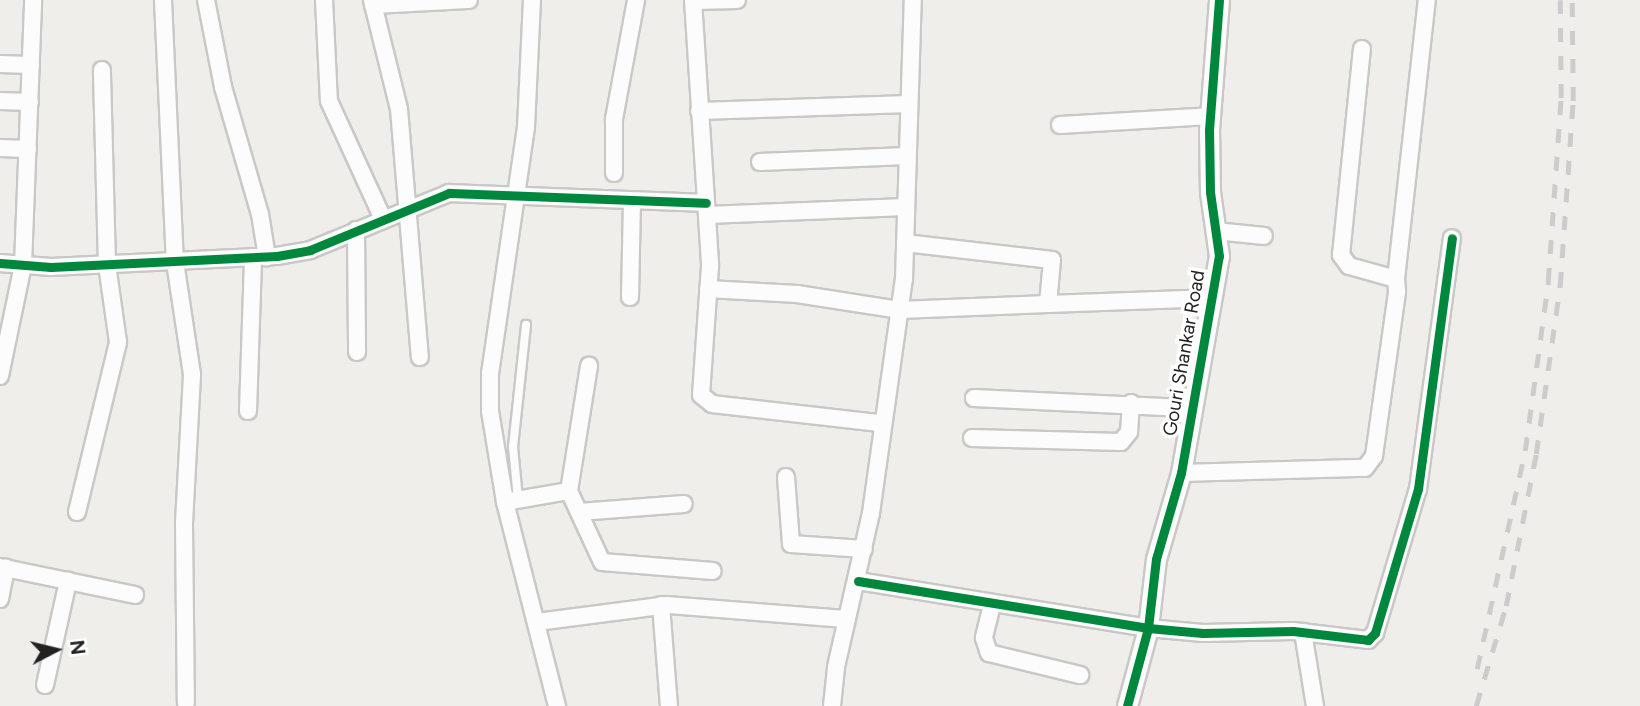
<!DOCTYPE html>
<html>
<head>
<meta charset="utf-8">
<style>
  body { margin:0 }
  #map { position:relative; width:1640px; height:706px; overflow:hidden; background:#f0eeeb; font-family:Figtree,sans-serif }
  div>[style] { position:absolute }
  .roads { filter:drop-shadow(2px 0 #c9c8c7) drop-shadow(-2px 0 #c9c8c7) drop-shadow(0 2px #c9c8c7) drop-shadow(0 -2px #c9c8c7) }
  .service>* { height:8px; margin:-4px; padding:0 4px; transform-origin:4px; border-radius:4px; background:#fdfcfc }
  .minor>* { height:16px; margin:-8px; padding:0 8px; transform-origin:8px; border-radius:8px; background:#fdfcfc }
  .tertiary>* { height:19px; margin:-9.5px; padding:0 9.5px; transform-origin:9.5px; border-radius:9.5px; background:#fdfcfc }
  .rail>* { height:4.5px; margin-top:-2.25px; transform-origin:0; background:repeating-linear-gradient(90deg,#ccc 0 14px,transparent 0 28px) }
  .cycleway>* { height:9px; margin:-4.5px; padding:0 4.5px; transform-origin:4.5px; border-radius:4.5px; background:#00873e }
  span { translate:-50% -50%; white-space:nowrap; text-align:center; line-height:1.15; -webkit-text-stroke:7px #fff; paint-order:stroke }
  .street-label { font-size:19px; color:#222 }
  .north { position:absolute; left:21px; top:615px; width:70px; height:70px; -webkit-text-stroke:5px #fff; paint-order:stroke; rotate:83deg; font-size:19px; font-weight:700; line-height:28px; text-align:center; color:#222 }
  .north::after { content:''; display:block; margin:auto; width:24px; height:32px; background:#222; clip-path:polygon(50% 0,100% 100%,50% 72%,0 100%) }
</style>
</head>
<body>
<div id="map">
  <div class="roads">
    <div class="service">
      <i style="left:518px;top:499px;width:52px;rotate:-95.5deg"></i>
      <i style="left:513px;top:447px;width:123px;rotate:-83.9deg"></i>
    </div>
    <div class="minor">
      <i style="left:163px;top:0;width:262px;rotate:87.4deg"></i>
      <i style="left:175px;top:262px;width:114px;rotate:81.4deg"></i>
      <i style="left:192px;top:375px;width:149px;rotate:93.1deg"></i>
      <i style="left:184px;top:524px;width:179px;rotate:89.4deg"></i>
      <i style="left:206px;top:0;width:89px;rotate:78.9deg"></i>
      <i style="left:223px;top:87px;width:132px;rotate:73.8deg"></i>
      <i style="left:260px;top:214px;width:44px;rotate:80.8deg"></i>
      <i style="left:324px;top:0;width:101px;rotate:87.2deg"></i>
      <i style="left:329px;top:101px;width:130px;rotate:65.4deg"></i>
      <i style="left:372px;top:0;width:112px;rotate:76.1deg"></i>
      <i style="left:399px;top:109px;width:249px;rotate:85.2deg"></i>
      <i style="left:532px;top:0;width:127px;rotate:92.7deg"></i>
      <i style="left:526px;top:127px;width:249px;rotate:98.3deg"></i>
      <i style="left:490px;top:373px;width:38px;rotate:90deg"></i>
      <i style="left:490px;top:411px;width:92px;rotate:80.6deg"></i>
      <i style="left:505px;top:502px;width:211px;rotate:75.7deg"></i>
      <i style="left:693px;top:0;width:267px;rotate:86.3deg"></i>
      <i style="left:710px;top:266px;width:129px;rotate:94deg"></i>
      <i style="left:701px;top:395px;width:14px;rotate:39deg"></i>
      <i style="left:712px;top:404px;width:169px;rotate:6.5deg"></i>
      <i style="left:693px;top:1px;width:44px;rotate:-1.3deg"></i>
      <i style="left:373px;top:5px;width:96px;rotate:-3deg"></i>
      <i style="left:0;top:64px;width:31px;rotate:2deg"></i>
      <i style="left:0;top:101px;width:30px;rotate:2deg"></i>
      <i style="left:699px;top:111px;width:210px;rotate:-1.9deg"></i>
      <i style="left:1060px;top:125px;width:150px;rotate:-3.4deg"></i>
      <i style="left:0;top:148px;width:28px;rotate:2deg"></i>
      <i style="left:760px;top:162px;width:147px;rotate:-2.3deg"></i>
      <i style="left:614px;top:173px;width:54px;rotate:-90deg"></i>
      <i style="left:614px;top:119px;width:121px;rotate:-79.5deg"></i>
      <i style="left:707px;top:215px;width:199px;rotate:-2.3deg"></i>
      <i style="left:356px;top:230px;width:122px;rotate:89.5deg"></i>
      <i style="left:1216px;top:231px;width:48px;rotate:5.9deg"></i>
      <i style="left:905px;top:243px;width:148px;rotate:6.6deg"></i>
      <i style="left:1052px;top:260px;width:44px;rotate:95.2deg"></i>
      <i style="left:1048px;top:304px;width:165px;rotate:-2.1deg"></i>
      <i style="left:0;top:263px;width:51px;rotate:4.5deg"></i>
      <i style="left:51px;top:267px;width:226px;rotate:-2.8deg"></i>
      <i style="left:277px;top:256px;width:34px;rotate:-10deg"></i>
      <i style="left:310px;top:250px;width:150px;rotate:-22.3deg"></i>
      <i style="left:449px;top:193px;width:257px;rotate:2.2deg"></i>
      <i style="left:1396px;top:279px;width:281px;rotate:-83.7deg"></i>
      <i style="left:708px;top:289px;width:89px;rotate:3.2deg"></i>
      <i style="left:797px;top:294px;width:103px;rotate:8.9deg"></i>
      <i style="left:899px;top:310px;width:149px;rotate:-2.3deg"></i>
      <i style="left:630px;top:297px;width:96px;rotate:-88.8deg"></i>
      <i style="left:0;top:376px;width:113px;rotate:-78.3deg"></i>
      <i style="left:23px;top:265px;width:265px;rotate:-87.8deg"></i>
      <i style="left:974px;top:398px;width:216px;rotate:2.7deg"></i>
      <i style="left:248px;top:411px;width:154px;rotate:-88.1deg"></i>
      <i style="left:972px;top:438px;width:149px;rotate:1.5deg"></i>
      <i style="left:1121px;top:442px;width:13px;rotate:-51deg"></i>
      <i style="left:1129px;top:432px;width:29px;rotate:-86deg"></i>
      <i style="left:1181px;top:473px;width:184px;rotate:-1.6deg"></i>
      <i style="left:1365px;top:468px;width:15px;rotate:-53deg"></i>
      <i style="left:1374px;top:456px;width:166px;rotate:-82deg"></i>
      <i style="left:1397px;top:292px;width:13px;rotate:-94deg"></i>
      <i style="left:1396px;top:279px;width:49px;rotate:-164.5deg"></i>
      <i style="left:1349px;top:266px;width:14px;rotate:-126deg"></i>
      <i style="left:1341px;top:255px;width:207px;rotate:-84.2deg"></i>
      <i style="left:786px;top:477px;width:67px;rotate:85.7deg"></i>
      <i style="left:791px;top:544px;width:73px;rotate:3.9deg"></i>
      <i style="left:569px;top:491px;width:127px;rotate:-80.9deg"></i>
      <i style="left:505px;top:502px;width:65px;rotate:-9.8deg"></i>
      <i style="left:569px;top:491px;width:78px;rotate:65.1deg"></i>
      <i style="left:602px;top:562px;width:111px;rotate:4.6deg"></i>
      <i style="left:77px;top:512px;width:175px;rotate:-76.4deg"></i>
      <i style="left:118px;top:342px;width:78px;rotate:-98.1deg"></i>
      <i style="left:107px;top:265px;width:195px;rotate:-91.5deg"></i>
      <i style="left:579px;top:512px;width:105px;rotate:-4.4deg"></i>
      <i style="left:0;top:567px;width:138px;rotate:11.7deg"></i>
      <i style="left:858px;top:581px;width:294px;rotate:9.2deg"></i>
      <i style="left:1148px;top:628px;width:55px;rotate:5.2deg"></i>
      <i style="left:1203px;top:633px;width:90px;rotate:-1.3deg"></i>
      <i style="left:1293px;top:631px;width:76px;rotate:6.8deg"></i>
      <i style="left:1368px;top:640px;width:10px;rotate:-45deg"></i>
      <i style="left:1375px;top:633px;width:150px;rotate:-73.4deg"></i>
      <i style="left:1418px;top:489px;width:253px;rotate:-82.3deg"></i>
      <i style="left:0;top:599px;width:32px;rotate:-79deg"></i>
      <i style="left:661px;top:605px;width:101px;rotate:85.5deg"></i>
      <i style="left:992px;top:605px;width:34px;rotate:104deg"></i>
      <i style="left:984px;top:638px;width:16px;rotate:72deg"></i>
      <i style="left:989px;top:653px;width:94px;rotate:13.6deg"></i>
      <i style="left:537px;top:622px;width:132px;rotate:-7.4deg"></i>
      <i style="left:668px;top:605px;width:179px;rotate:4.5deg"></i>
      <i style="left:1303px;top:632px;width:75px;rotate:80.8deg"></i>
      <i style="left:45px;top:685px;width:107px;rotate:-77.5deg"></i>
      <i style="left:832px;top:706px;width:39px;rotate:-84deg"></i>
      <i style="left:836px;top:667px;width:158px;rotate:-77.2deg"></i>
      <i style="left:871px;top:513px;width:236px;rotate:-82deg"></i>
      <i style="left:904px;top:279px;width:279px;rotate:-88.2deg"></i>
    </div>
    <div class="tertiary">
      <i style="left:1127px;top:706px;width:81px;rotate:-74.9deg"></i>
      <i style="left:1148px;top:628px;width:69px;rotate:-83.4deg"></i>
      <i style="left:1156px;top:559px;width:90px;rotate:-73.8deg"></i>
      <i style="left:1181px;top:473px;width:220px;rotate:-80.1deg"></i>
      <i style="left:1219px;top:256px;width:65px;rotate:-98deg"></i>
      <i style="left:1210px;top:192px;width:62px;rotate:-90.9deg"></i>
      <i style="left:1209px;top:130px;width:130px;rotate:-85.6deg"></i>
    </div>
  </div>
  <div class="rail">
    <i style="left:1477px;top:669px;width:223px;rotate:-77.6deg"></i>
    <i style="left:1525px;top:451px;width:171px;rotate:-82.2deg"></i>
    <i style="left:1548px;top:282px;width:184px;rotate:-86deg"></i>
    <i style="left:1561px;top:98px;width:98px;rotate:-90.6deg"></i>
    <i style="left:1476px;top:706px;width:104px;rotate:-73.3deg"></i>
    <i style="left:1506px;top:606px;width:155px;rotate:-78.8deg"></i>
    <i style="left:1536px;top:454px;width:170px;rotate:-81.9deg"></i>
    <i style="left:1560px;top:286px;width:185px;rotate:-86deg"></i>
    <i style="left:1573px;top:101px;width:101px;rotate:-90.6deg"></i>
  </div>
  <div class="cycleway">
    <i style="left:0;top:263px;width:51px;rotate:4.5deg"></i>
    <i style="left:51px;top:267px;width:226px;rotate:-2.8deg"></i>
    <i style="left:277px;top:256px;width:34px;rotate:-10deg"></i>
    <i style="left:310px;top:250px;width:150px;rotate:-22.3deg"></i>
    <i style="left:449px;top:193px;width:257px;rotate:2.2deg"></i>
    <i style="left:858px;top:581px;width:294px;rotate:9.2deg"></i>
    <i style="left:1148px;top:628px;width:55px;rotate:5.2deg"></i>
    <i style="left:1203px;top:633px;width:90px;rotate:-1.3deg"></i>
    <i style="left:1293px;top:631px;width:76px;rotate:6.8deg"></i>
    <i style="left:1368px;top:640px;width:10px;rotate:-45deg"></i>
    <i style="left:1375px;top:633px;width:150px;rotate:-73.4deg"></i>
    <i style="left:1418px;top:489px;width:253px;rotate:-82.3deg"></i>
    <i style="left:1127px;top:706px;width:81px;rotate:-74.9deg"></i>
    <i style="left:1148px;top:628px;width:69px;rotate:-83.4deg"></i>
    <i style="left:1156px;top:559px;width:90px;rotate:-73.8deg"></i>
    <i style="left:1181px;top:473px;width:220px;rotate:-80.1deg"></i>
    <i style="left:1219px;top:256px;width:65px;rotate:-98deg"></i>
    <i style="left:1210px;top:192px;width:62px;rotate:-90.9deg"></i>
    <i style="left:1209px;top:130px;width:130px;rotate:-85.6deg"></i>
  </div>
  <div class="street-label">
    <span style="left:1184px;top:353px;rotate:-80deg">Gouri Shankar Road</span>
  </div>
  <div class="north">N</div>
</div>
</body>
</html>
